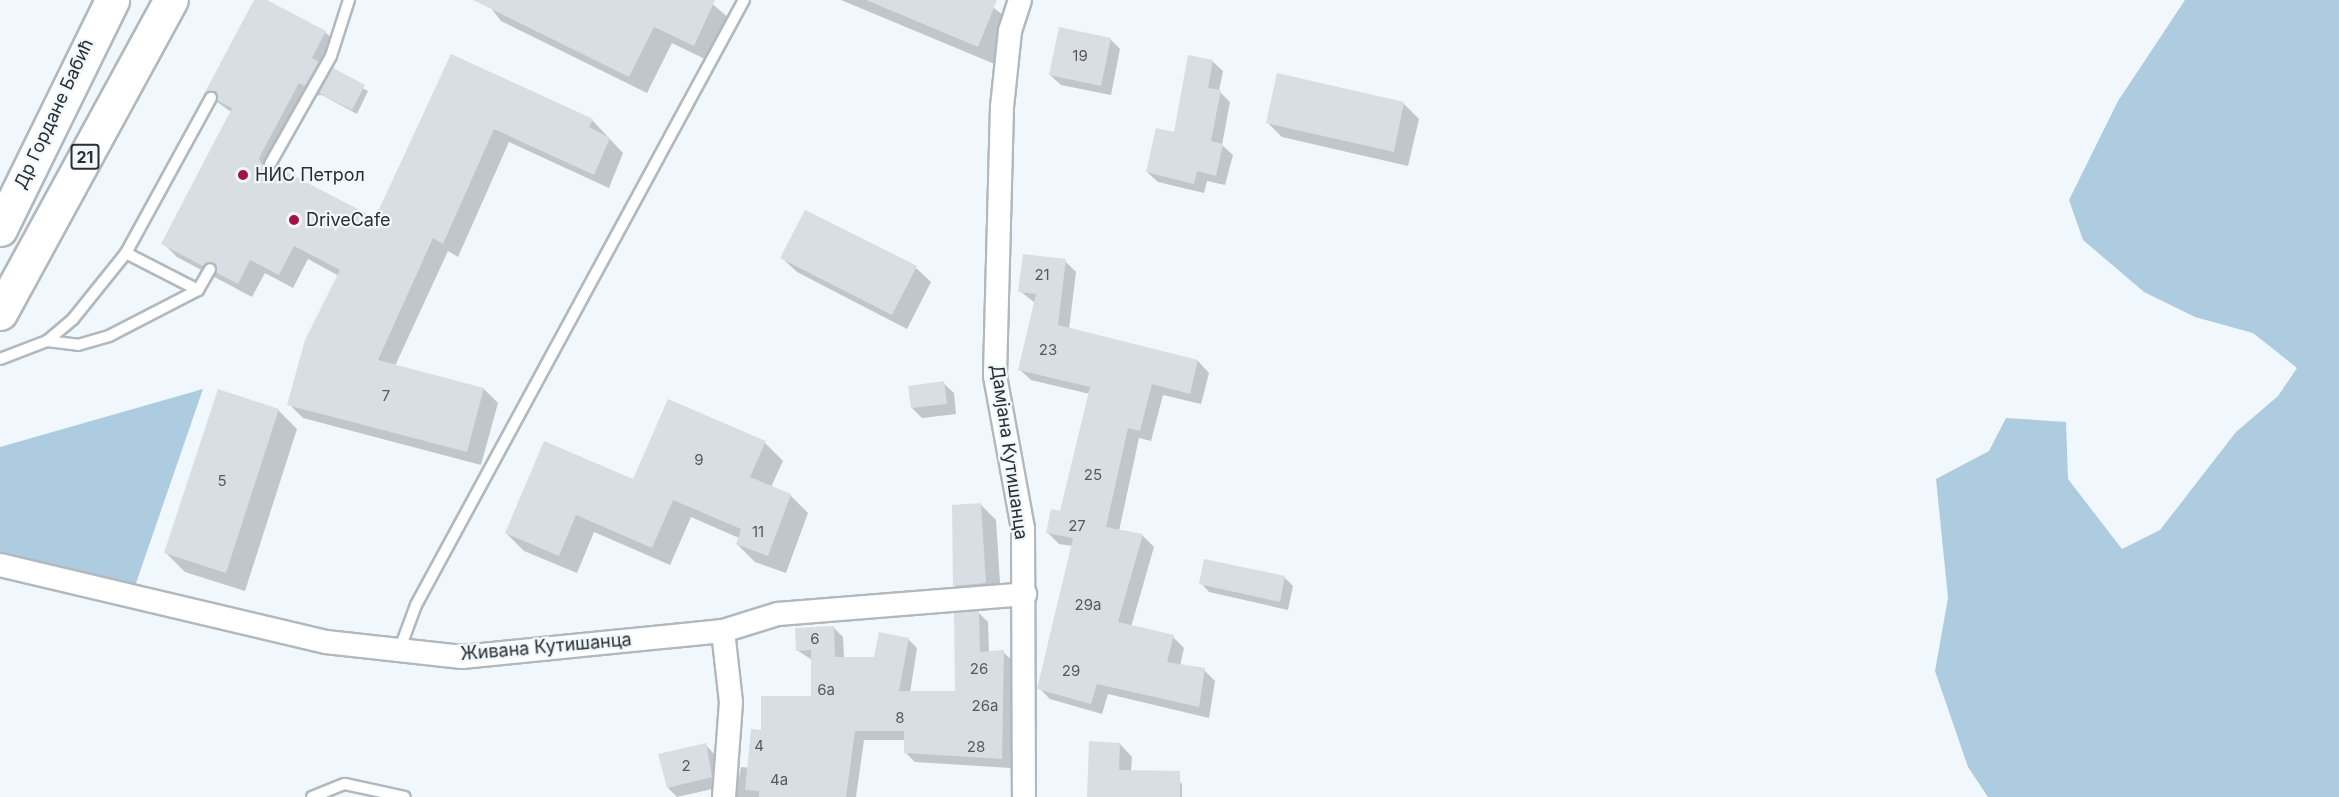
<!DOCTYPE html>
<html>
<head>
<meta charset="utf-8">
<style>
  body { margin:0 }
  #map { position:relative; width:2339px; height:797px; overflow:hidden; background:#f0f8fd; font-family:Inter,sans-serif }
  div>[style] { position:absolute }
  .green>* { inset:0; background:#adccdf }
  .shadow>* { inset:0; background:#0003 }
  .building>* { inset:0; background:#d9dde4 }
  .roads { filter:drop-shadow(2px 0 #b1b9be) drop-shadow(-2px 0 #b1b9be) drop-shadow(0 2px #b1b9be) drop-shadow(0 -2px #b1b9be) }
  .lane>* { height:10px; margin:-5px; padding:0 5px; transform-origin:5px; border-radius:5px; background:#fff }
  .street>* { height:22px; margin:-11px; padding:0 11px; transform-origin:11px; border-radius:11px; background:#fff }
  .primary>* { height:33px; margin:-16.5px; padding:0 16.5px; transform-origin:16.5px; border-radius:16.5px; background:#fff }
  .dots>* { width:16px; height:16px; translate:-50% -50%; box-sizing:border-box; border:3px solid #f0f8fd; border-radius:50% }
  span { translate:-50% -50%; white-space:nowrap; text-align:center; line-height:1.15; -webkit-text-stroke:4.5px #f0f8fd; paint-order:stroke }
  .number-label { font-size:15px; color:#565a5d }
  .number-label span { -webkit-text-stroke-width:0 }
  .shield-label span { padding:2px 4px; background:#f0f8fd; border:2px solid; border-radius:4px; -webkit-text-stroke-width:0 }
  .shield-label { font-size:16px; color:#2b2e30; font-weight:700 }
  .street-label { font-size:18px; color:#2b2e30 }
  .poi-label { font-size:18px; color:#2b2e30 }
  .left { translate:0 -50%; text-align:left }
</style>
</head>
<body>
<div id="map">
  <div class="green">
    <i style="clip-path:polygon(2185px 0,2339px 0,2339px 797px,1988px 797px,1968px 767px,1935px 671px,1948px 598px,1936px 479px,1989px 451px,2006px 418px,2066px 422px,2068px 479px,2122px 549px,2160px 530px,2236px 432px,2278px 396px,2297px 368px,2253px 333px,2195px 317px,2144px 292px,2083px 240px,2069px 200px,2118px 101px)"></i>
    <i style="clip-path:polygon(203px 389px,135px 586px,0 558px,0 447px)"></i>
  </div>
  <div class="shadow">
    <i style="clip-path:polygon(255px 0,325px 32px,340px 46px,326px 71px,368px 91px,357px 114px,322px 95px,313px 96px,275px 168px,376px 220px,452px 56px,592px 120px,623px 153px,609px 188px,509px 142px,458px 257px,448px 251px,395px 366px,484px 389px,498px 403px,481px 465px,303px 418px,289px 404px,339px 276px,308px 259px,293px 288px,265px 273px,252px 297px,177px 257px,163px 243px,231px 112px,206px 94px)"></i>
    <i style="clip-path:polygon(485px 0,708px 0,731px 20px,711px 62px,672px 43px,647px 93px,501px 21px)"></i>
    <i style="clip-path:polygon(841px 0,984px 0,1014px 24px,997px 65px)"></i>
    <i style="clip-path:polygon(1110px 39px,1120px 49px,1111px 95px,1061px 85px,1050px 75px)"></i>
    <i style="clip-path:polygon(1212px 61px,1223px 71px,1219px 91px,1230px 102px,1222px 145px,1233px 155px,1225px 185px,1207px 181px,1204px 193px,1158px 182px,1147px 172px,1175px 134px)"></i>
    <i style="clip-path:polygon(1278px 75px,1404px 104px,1419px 119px,1408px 166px,1282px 137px,1267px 122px)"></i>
    <i style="clip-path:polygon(782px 258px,916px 268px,931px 282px,907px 329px,797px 272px)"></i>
    <i style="clip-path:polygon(1065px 261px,1076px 272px,1069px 329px,1198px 361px,1209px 373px,1201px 404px,1163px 395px,1151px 441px,1139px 438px,1119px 531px,1143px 536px,1154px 547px,1131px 627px,1173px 637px,1184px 648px,1180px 666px,1204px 670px,1215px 681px,1209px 718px,1108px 694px,1102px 714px,1050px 699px,1039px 688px,1073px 546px,1059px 544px,1048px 533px,1062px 512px,1090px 394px,1031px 380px,1019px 369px,1035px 303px,1020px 291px)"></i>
    <i style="clip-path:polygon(943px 383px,954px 393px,956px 414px,922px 418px,912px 408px)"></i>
    <i style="clip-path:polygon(278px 410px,297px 429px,245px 591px,185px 572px,166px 553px)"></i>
    <i style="clip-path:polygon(765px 443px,783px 461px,771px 487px,790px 495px,808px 513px,786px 573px,755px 562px,737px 544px,739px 538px,691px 517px,670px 565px,594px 532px,577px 573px,524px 551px,506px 533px,634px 481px)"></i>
    <i style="clip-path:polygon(981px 505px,996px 520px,1001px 598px,970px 601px,955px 586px)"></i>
    <i style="clip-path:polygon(1284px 577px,1293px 586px,1288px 610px,1209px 592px,1201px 583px)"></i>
    <i style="clip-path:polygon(979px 613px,988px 622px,989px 653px,1003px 652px,1013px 661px,1011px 768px,915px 762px,906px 753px,906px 740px,864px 740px,856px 797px,735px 797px,741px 767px,750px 768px,763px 732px,812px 698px,812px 660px,797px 650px,833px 627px,843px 637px,844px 658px,876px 658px,908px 639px,917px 648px,910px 693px,956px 693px)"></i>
    <i style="clip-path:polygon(705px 744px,715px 755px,721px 787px,677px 797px,668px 788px)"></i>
    <i style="clip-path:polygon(1120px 744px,1132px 757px,1131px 771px,1170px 772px,1182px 784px,1182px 797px,1088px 797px)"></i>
  </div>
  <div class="building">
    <i style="clip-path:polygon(254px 0,267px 0,326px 31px,312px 58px,319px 62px,305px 86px,299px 83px,259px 158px,263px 167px,277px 167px,375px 218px,451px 54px,593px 119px,589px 127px,610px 138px,594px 175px,494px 129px,443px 244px,433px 238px,378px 360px,484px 388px,467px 452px,287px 405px,305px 340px,340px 270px,294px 246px,279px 275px,250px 260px,238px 284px,217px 273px,213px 262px,203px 266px,161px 244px,232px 108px,218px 101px,214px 91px,204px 94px)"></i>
    <i style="clip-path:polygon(473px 0,715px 0,694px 46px,654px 27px,629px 77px)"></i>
    <i style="clip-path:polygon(866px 0,997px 0,978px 47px)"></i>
    <i style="clip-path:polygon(1059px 27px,1111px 38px,1101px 86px,1049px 75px)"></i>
    <i style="clip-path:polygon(1188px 55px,1213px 60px,1208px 88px,1221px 90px,1211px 141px,1223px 144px,1216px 176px,1197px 171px,1194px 184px,1146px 172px,1156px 128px,1174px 132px)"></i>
    <i style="clip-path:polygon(333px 68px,365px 85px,352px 110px,319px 93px)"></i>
    <i style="clip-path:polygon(1277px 73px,1404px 102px,1394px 152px,1266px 123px)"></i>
    <i style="clip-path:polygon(805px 210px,917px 266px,892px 315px,780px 258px)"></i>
    <i style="clip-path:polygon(1023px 254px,1066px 259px,1058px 325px,1198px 360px,1190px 394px,1152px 384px,1140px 431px,1128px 428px,1106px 527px,1143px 534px,1118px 622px,1174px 635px,1167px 662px,1205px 668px,1199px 707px,1097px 684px,1091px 704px,1037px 689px,1073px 538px,1046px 533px,1051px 509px,1060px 511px,1090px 387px,1018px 370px,1036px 294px,1018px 292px)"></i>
    <i style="clip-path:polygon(944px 381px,947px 404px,911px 408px,908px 386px)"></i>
    <i style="clip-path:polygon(218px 389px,279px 409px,226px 573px,164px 553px)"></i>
    <i style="clip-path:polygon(668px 399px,766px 441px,750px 477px,791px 494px,768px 556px,736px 544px,741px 529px,673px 500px,652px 548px,576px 515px,559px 556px,505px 533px,544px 441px,633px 479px)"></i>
    <i style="clip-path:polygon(981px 503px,986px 583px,953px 586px,952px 505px)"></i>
    <i style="clip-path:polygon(1204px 559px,1285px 576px,1280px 602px,1199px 584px)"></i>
    <i style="clip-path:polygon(979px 611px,980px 652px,1004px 650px,1002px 759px,904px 753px,904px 731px,855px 731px,846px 797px,759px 797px,759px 791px,745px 790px,751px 729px,761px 730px,761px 696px,811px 696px,811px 650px,796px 651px,795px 628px,834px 626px,835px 657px,874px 657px,879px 632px,909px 638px,899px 691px,955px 691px,954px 613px)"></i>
    <i style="clip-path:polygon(1089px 741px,1120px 743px,1119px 770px,1180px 771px,1180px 797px,1087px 797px)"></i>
    <i style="clip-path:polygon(706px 743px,712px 777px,667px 788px,658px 754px)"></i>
  </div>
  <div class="roads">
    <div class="lane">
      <i style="left:270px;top:164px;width:124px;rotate:-60.5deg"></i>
      <i style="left:331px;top:56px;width:59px;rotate:-72.2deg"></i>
      <i style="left:126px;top:253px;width:81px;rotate:27.2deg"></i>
      <i style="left:47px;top:341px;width:31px;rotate:7deg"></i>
      <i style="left:78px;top:345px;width:32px;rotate:-16deg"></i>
      <i style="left:109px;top:336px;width:100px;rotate:-27.3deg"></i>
      <i style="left:198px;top:290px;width:24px;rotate:-60deg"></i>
      <i style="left:0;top:359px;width:50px;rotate:-21deg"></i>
      <i style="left:47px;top:341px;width:34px;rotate:-40deg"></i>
      <i style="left:73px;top:319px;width:85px;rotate:-51.2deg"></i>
      <i style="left:126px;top:253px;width:177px;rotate:-61.3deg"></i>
      <i style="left:399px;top:651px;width:49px;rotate:-69.7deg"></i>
      <i style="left:416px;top:605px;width:688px;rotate:-61.54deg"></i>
      <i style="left:312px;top:797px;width:35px;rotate:-22deg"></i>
      <i style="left:345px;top:784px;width:61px;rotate:12.2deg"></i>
    </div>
    <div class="street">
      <i style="left:1020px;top:0;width:33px;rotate:108deg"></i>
      <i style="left:1010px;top:31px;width:76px;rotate:96deg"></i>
      <i style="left:1002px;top:107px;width:269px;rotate:91.5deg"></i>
      <i style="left:995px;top:376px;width:155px;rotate:79.6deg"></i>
      <i style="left:1023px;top:528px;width:269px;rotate:89.8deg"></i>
      <i style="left:0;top:565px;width:335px;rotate:13.3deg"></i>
      <i style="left:326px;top:642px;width:137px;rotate:6.3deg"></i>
      <i style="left:462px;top:657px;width:262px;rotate:-5.7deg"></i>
      <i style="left:723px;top:631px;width:58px;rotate:-17.2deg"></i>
      <i style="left:778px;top:614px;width:248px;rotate:-4.6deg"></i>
      <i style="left:723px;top:631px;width:71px;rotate:83.6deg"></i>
      <i style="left:731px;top:702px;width:95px;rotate:94.2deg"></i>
    </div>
    <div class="primary">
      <i style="left:0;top:229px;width:255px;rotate:-63.9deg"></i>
      <i style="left:0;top:313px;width:357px;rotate:-61.4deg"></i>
    </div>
  </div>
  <div class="dots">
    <i style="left:243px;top:175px;background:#a61048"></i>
    <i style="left:294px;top:220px;background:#a61048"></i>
  </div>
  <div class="number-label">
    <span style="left:1080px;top:56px">19</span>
    <span style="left:1042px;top:275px">21</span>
    <span style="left:1048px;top:350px">23</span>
    <span style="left:386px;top:396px">7</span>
    <span style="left:699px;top:460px">9</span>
    <span style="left:1093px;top:475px">25</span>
    <span style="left:222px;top:481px">5</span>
    <span style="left:1077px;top:526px">27</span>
    <span style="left:758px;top:532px">11</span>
    <span style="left:1088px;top:605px">29a</span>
    <span style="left:815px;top:639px">6</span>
    <span style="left:979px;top:669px">26</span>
    <span style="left:1071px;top:671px">29</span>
    <span style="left:826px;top:690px">6a</span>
    <span style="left:985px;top:706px">26a</span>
    <span style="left:900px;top:718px">8</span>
    <span style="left:759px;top:746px">4</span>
    <span style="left:976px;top:747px">28</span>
    <span style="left:686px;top:766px">2</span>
    <span style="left:779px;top:780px">4a</span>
  </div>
  <div class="shield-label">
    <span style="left:85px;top:157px">21</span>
  </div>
  <div class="street-label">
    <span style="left:54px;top:114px;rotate:-65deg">Др Гордане Бабић</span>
    <span style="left:1009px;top:452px;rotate:82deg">Дамјана Кутишанца</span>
    <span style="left:546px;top:647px;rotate:-5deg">Живана Кутишанца</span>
  </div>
  <div class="poi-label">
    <span class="left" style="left:255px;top:175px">НИС Петрол</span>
    <span class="left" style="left:306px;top:220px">DriveCafe</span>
  </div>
</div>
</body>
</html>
